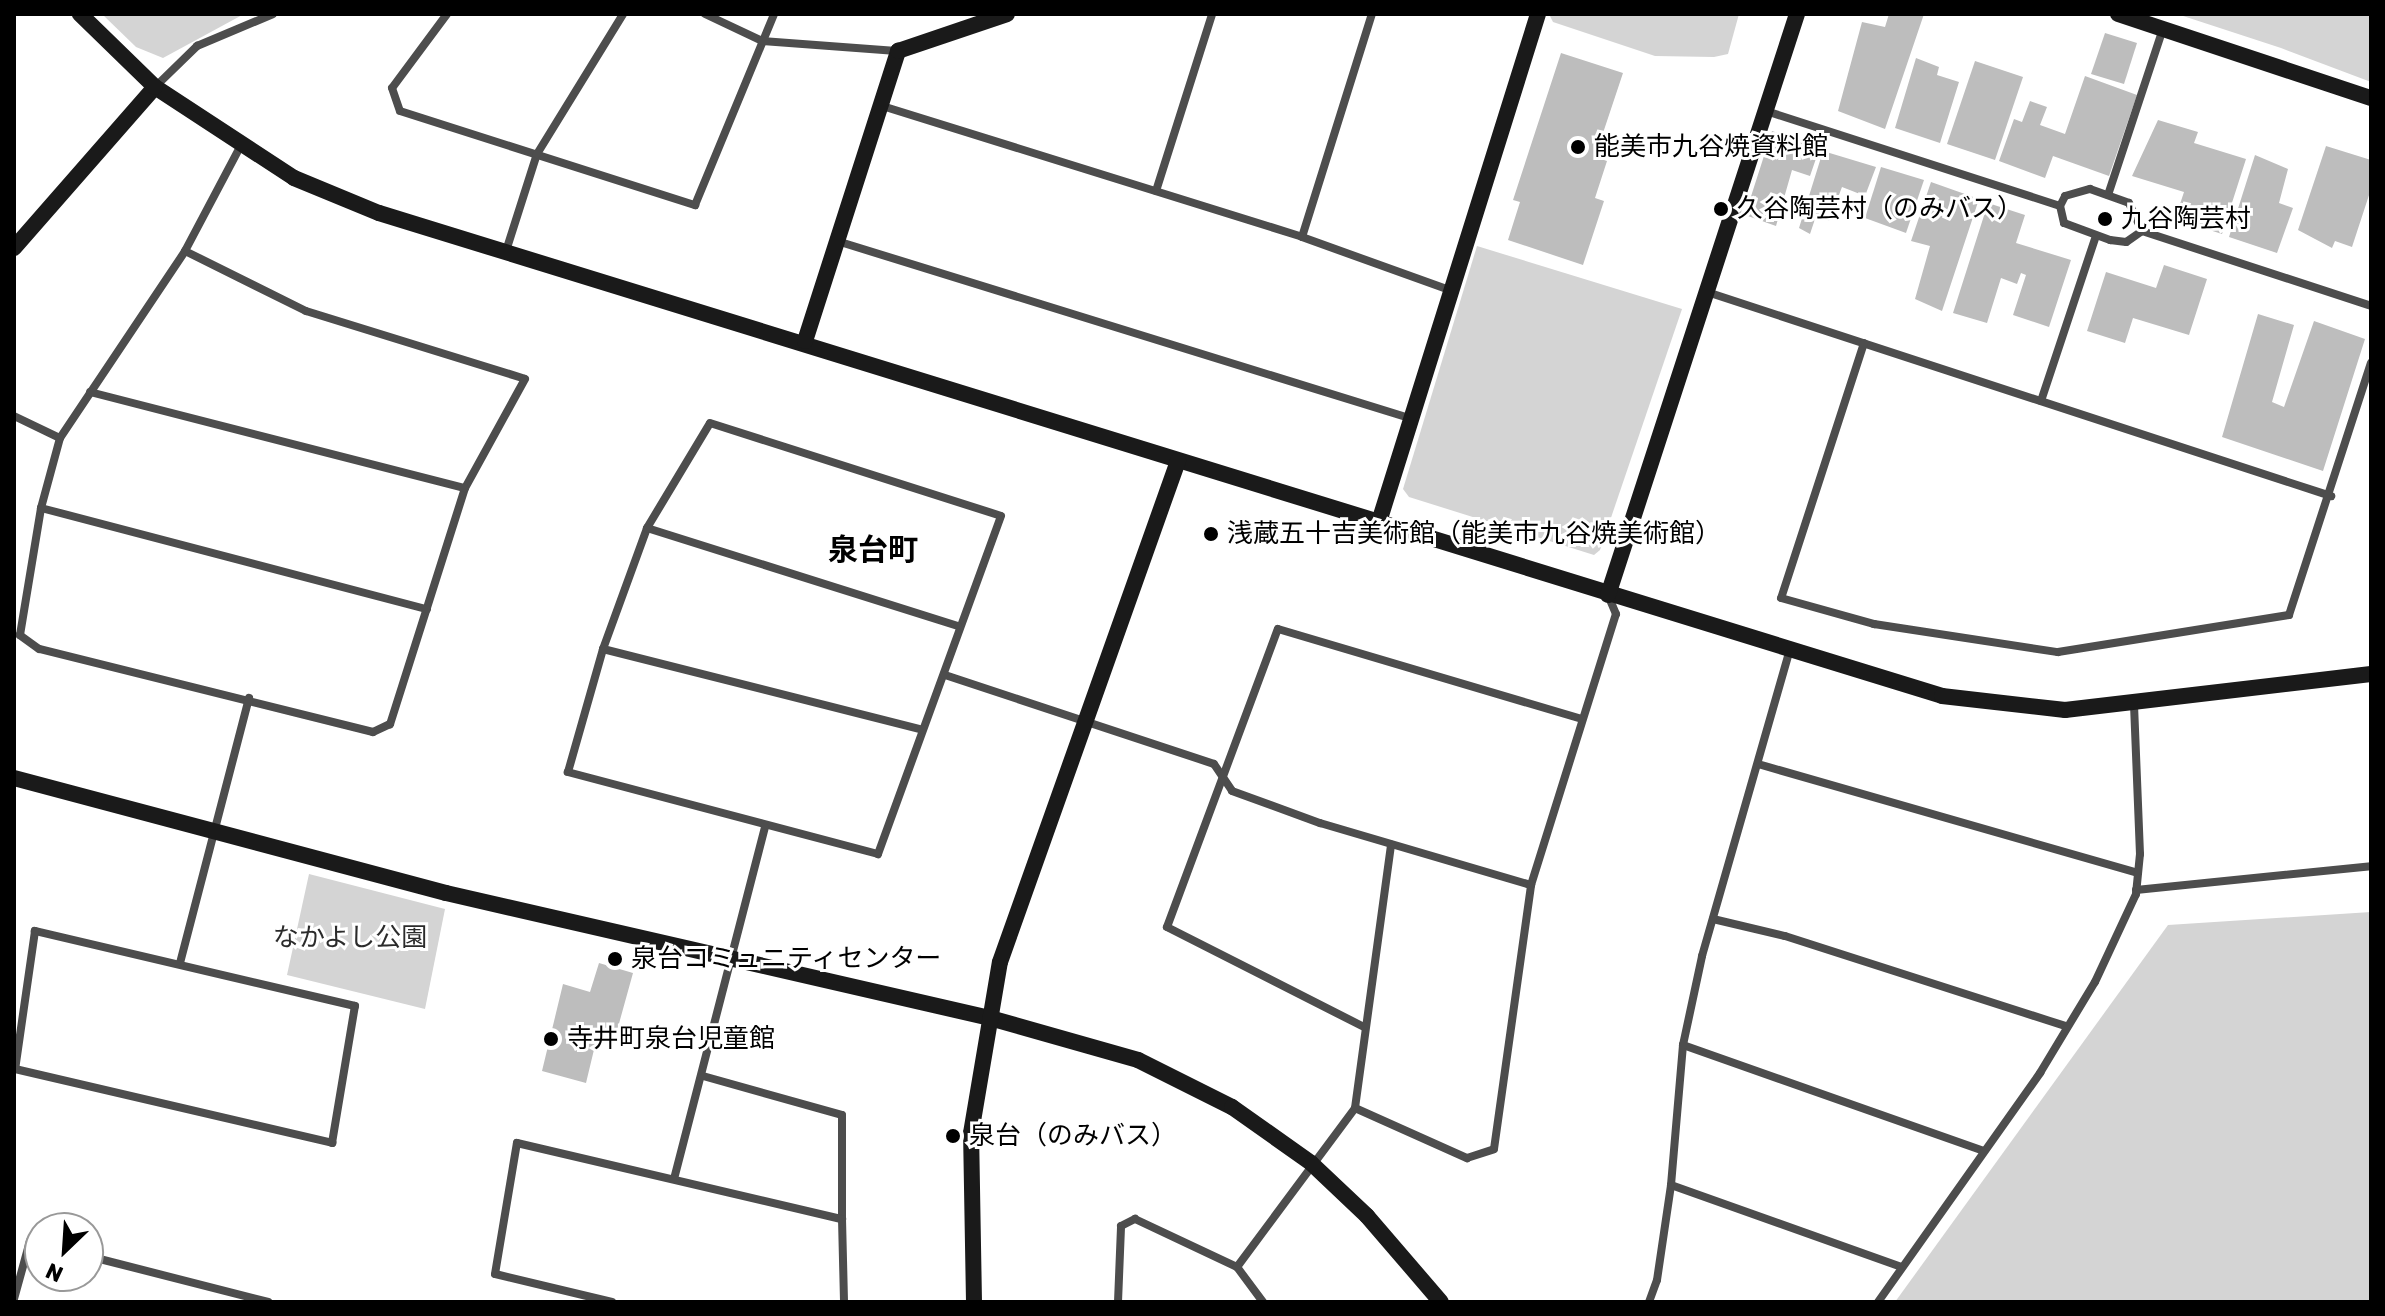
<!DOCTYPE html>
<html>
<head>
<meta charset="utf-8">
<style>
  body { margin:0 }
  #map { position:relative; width:2385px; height:1316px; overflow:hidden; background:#fff; font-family:Rubik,"Noto Sans JP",sans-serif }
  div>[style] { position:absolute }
  .green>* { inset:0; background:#d4d4d4 }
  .building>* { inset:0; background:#bdbdbd }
  .street>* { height:8px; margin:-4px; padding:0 4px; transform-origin:4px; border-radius:4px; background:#4d4d4d }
  .secondary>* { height:16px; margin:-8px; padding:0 8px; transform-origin:8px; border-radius:8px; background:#1a1a1a }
  .dots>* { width:22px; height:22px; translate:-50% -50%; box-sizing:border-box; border:4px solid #fff; border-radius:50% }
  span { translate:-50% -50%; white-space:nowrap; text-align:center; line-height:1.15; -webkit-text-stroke:6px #fff; paint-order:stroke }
  .poi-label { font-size:26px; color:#000 }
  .left { translate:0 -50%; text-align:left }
  .park-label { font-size:26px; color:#2b2b2b }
  .quarter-label { font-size:30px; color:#000; font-weight:700 }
  .frame { position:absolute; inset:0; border:16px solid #000; pointer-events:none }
  .north { position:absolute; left:24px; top:1212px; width:80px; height:80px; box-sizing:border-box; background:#fff; border:2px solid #999; border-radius:50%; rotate:205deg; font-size:22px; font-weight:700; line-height:32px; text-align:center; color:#000 }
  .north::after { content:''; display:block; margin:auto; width:28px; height:36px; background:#000; clip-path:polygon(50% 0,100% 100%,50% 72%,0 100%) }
</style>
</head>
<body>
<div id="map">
  <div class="green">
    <i style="clip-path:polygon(102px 14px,244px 14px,163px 58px,136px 47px)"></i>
    <i style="clip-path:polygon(1549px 14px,1739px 14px,1728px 54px,1714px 57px,1655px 56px,1553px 22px)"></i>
    <i style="clip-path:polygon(2177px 14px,2371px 14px,2371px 82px,2281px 48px)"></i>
    <i style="clip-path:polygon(1477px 246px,1682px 309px,1600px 550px,1594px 555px,1409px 497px,1403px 489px)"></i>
    <i style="clip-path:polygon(309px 874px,445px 909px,425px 1009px,287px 975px)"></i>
    <i style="clip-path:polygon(2371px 912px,2371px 1302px,1895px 1302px,2168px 925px)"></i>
  </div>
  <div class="building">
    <i style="clip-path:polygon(1889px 14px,1924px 14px,1885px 129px,1838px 111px,1862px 22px,1885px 27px)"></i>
    <i style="clip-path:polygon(2105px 33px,2137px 43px,2124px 84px,2091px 74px)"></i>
    <i style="clip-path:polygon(1561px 53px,1623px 73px,1595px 157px,1607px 161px,1595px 198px,1604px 201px,1583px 265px,1508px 240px,1520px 202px,1513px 200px)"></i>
    <i style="clip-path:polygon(1916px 58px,1939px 67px,1937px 75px,1959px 82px,1940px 143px,1895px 128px)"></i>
    <i style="clip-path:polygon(1975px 61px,2023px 77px,1995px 160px,1947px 144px)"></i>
    <i style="clip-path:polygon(2085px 76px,2137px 95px,2109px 176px,2053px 156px,2045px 178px,1999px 161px,2014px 119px,2022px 122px,2030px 101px,2047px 107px,2040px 125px,2065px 134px)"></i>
    <i style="clip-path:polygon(2158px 120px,2198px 132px,2194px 143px,2246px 159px,2222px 234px,2175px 219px,2184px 192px,2132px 176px)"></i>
    <i style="clip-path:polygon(1772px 131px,1820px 147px,1810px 176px,1792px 170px,1776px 226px,1745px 215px)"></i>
    <i style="clip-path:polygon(2326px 146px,2371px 160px,2371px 189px,2352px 247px,2335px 241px,2332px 248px,2298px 230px)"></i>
    <i style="clip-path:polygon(1823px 151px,1876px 167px,1865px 196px,1842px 187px,1829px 221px,1816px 216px,1810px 234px,1799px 228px)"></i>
    <i style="clip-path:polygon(2255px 155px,2288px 169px,2279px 203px,2293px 208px,2277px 253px,2229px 237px)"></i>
    <i style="clip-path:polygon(1881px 167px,1924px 180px,1906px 233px,1865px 218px)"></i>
    <i style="clip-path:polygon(1931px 182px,1979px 199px,1942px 311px,1915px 299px,1930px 246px,1911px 241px)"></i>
    <i style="clip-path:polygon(1988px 203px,2025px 215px,2016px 243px,2071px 260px,2049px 327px,2013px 315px,2026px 275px,2021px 273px,2017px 284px,2001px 278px,1987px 323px,1953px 313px)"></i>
    <i style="clip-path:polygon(2164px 265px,2207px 279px,2189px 335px,2133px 318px,2125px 343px,2087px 331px,2106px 272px,2156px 288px)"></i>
    <i style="clip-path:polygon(2258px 314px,2294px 325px,2272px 402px,2284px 407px,2314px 321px,2365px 339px,2323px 471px,2222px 437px)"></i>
    <i style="clip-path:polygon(599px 963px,633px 973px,615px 1038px,598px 1033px,586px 1083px,542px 1071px,563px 984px,590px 992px)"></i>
  </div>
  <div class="street">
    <i style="left:447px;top:14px;width:92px;rotate:126.6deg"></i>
    <i style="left:392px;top:88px;width:24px;rotate:71deg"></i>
    <i style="left:400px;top:111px;width:310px;rotate:17.7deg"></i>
    <i style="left:695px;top:205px;width:207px;rotate:-67.5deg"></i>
    <i style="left:705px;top:14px;width:63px;rotate:25.3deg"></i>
    <i style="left:762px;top:41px;width:135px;rotate:4.2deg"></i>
    <i style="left:155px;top:87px;width:59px;rotate:-44.3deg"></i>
    <i style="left:197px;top:46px;width:82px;rotate:-22.8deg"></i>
    <i style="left:879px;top:105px;width:443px;rotate:17.3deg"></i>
    <i style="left:1302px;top:237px;width:159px;rotate:19.8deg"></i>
    <i style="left:1766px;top:111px;width:309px;rotate:17.9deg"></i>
    <i style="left:1156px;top:191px;width:186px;rotate:-72.4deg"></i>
    <i style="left:2108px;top:195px;width:175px;rotate:-71.7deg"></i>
    <i style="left:2142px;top:231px;width:19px;rotate:145deg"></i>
    <i style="left:2126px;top:242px;width:16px;rotate:-173deg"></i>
    <i style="left:2110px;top:240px;width:49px;rotate:-159.7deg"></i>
    <i style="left:2064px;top:223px;width:17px;rotate:-103deg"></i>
    <i style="left:2060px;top:206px;width:11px;rotate:-63deg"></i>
    <i style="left:2065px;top:196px;width:26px;rotate:-16deg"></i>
    <i style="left:2090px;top:189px;width:41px;rotate:19.7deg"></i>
    <i style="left:2129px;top:203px;width:31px;rotate:65deg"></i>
    <i style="left:2142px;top:231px;width:241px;rotate:18.1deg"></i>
    <i style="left:1302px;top:237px;width:234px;rotate:-72.6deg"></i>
    <i style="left:837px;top:241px;width:599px;rotate:17.19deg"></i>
    <i style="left:185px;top:251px;width:135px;rotate:26.4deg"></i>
    <i style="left:306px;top:311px;width:229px;rotate:17.2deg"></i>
    <i style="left:525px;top:379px;width:124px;rotate:118.8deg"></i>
    <i style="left:465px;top:488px;width:248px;rotate:107.6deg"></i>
    <i style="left:390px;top:724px;width:19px;rotate:155deg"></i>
    <i style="left:373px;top:732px;width:344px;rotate:-166deg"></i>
    <i style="left:39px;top:649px;width:24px;rotate:-144deg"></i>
    <i style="left:20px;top:635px;width:129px;rotate:-80.6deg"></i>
    <i style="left:41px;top:508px;width:73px;rotate:-74.8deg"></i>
    <i style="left:60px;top:438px;width:225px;rotate:-56.2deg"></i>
    <i style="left:185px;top:251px;width:118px;rotate:-62.1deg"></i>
    <i style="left:506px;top:251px;width:102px;rotate:-72.3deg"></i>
    <i style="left:537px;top:154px;width:164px;rotate:-58.4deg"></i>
    <i style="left:1704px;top:291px;width:660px;rotate:18.11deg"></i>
    <i style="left:1864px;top:343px;width:268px;rotate:108deg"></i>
    <i style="left:1781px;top:598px;width:97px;rotate:15.6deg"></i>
    <i style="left:1874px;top:624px;width:186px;rotate:8.7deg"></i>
    <i style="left:2058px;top:652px;width:234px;rotate:-9.1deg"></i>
    <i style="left:2289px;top:615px;width:265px;rotate:-72deg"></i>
    <i style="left:90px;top:392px;width:387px;rotate:14.4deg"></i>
    <i style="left:2041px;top:401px;width:174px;rotate:-71.6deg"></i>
    <i style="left:14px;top:416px;width:51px;rotate:25.6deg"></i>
    <i style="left:710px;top:423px;width:305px;rotate:17.7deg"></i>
    <i style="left:1001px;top:516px;width:360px;rotate:110deg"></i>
    <i style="left:878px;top:854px;width:321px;rotate:-165.2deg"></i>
    <i style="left:568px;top:772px;width:128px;rotate:-74.1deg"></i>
    <i style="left:603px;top:649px;width:129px;rotate:-70deg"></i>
    <i style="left:647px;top:528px;width:122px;rotate:-59deg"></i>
    <i style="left:41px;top:508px;width:399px;rotate:14.7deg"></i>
    <i style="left:647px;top:528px;width:326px;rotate:17.5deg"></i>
    <i style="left:603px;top:649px;width:329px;rotate:14.2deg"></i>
    <i style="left:945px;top:675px;width:283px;rotate:18.3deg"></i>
    <i style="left:1214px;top:764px;width:32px;rotate:56deg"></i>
    <i style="left:1232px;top:791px;width:94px;rotate:20deg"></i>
    <i style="left:1320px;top:823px;width:220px;rotate:16.4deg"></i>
    <i style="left:1531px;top:885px;width:284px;rotate:-72.6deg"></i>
    <i style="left:1616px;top:614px;width:21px;rotate:-113deg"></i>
    <i style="left:1758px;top:764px;width:395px;rotate:16deg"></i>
    <i style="left:2136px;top:890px;width:236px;rotate:-5.8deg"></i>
    <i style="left:1713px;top:919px;width:74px;rotate:13.3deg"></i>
    <i style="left:1785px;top:936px;width:295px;rotate:17.8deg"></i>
    <i style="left:180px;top:963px;width:274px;rotate:-75.4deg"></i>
    <i style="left:1364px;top:1027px;width:221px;rotate:-153.1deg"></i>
    <i style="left:1167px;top:927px;width:318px;rotate:-69.6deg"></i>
    <i style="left:1278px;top:629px;width:317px;rotate:16.5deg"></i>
    <i style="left:1683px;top:1045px;width:319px;rotate:19.4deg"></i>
    <i style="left:14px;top:1069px;width:1px"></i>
    <i style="left:15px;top:1069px;width:326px;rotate:13.1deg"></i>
    <i style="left:332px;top:1143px;width:139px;rotate:-80.5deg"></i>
    <i style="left:355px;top:1006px;width:329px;rotate:-166.8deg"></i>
    <i style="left:35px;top:931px;width:139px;rotate:98.2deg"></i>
    <i style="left:703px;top:1076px;width:144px;rotate:15.7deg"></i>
    <i style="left:842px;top:1115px;width:104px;rotate:90deg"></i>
    <i style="left:1355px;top:1108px;width:123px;rotate:24.1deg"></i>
    <i style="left:1467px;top:1158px;width:28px;rotate:-18deg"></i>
    <i style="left:1494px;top:1149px;width:267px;rotate:-82deg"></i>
    <i style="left:674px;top:1179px;width:363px;rotate:-75.5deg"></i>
    <i style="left:1671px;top:1185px;width:244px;rotate:19.6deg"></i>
    <i style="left:88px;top:1256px;width:186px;rotate:14.3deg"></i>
    <i style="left:14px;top:1299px;width:60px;rotate:-74.6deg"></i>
    <i style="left:30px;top:1241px;width:10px;rotate:17deg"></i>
    <i style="left:612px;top:1302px;width:120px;rotate:-166.5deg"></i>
    <i style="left:495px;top:1274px;width:133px;rotate:-80.5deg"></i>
    <i style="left:517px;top:1143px;width:334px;rotate:13.2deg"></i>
    <i style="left:842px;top:1219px;width:83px;rotate:88.6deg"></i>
    <i style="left:1118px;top:1302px;width:76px;rotate:-87.7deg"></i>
    <i style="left:1121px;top:1226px;width:16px;rotate:-27deg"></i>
    <i style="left:1135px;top:1219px;width:113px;rotate:25.2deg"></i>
    <i style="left:1263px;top:1302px;width:44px;rotate:-126.6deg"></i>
    <i style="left:1237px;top:1267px;width:198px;rotate:-53.4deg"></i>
    <i style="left:1355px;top:1108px;width:266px;rotate:-82.2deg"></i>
    <i style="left:1649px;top:1302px;width:23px;rotate:-70deg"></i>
    <i style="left:1657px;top:1280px;width:96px;rotate:-81.6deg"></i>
    <i style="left:1671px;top:1185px;width:141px;rotate:-85.1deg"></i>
    <i style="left:1683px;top:1045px;width:91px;rotate:-77.9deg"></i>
    <i style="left:1702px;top:956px;width:318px;rotate:-74deg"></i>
    <i style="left:1878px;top:1302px;width:281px;rotate:-54.7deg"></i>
    <i style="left:2040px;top:1073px;width:106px;rotate:-58.9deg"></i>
    <i style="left:2095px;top:982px;width:97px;rotate:-65deg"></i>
    <i style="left:2136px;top:894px;width:40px;rotate:-84.3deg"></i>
    <i style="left:2140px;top:854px;width:148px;rotate:-92.3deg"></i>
  </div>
  <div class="secondary">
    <i style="left:2118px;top:14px;width:267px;rotate:18.4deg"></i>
    <i style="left:155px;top:87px;width:166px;rotate:33.2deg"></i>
    <i style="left:294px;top:178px;width:92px;rotate:22.4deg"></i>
    <i style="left:379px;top:213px;width:1636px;rotate:17.17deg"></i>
    <i style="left:1942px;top:696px;width:124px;rotate:6.5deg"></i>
    <i style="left:2065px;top:710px;width:308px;rotate:-6.7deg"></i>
    <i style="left:14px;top:248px;width:214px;rotate:-48.8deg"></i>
    <i style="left:155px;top:87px;width:105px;rotate:-135.8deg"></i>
    <i style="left:805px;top:341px;width:305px;rotate:-72.2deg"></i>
    <i style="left:898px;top:51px;width:115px;rotate:-18.7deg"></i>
    <i style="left:1378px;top:525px;width:535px;rotate:-72.61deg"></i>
    <i style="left:1608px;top:595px;width:611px;rotate:-71.98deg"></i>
    <i style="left:14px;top:778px;width:447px;rotate:14.9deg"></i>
    <i style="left:446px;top:893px;width:558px;rotate:12.94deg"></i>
    <i style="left:990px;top:1018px;width:154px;rotate:15.8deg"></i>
    <i style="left:1138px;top:1060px;width:105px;rotate:26.6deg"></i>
    <i style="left:1232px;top:1107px;width:97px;rotate:35.3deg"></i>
    <i style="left:1311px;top:1163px;width:77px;rotate:43.4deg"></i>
    <i style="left:1367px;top:1216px;width:113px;rotate:49.3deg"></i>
    <i style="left:974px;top:1302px;width:169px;rotate:-91deg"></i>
    <i style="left:971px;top:1133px;width:173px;rotate:-80.4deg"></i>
    <i style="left:1000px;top:962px;width:532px;rotate:-70.44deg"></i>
  </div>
  <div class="dots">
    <i style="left:1578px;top:147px;background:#000"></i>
    <i style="left:1721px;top:209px;background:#000"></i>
    <i style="left:2105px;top:219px;background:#000"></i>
    <i style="left:1211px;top:534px;background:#000"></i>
    <i style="left:615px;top:959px;background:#000"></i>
    <i style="left:551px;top:1039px;background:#000"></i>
    <i style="left:953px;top:1136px;background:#000"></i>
  </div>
  <div class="poi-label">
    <span class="left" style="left:1594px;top:147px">能美市九谷焼資料館</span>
    <span class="left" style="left:1737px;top:209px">久谷陶芸村（のみバス）</span>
    <span class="left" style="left:2121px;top:219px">九谷陶芸村</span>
    <span class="left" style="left:1227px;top:534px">浅蔵五十吉美術館（能美市九谷焼美術館）</span>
    <span class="left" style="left:631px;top:959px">泉台コミュニティセンター</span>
    <span class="left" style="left:567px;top:1039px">寺井町泉台児童館</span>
    <span class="left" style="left:969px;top:1136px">泉台（のみバス）</span>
  </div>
  <div class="park-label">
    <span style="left:350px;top:938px">なかよし公園</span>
  </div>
  <div class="quarter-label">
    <span style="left:873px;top:550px">泉台町</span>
  </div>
  <div class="frame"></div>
  <div class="north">N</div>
</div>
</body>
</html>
